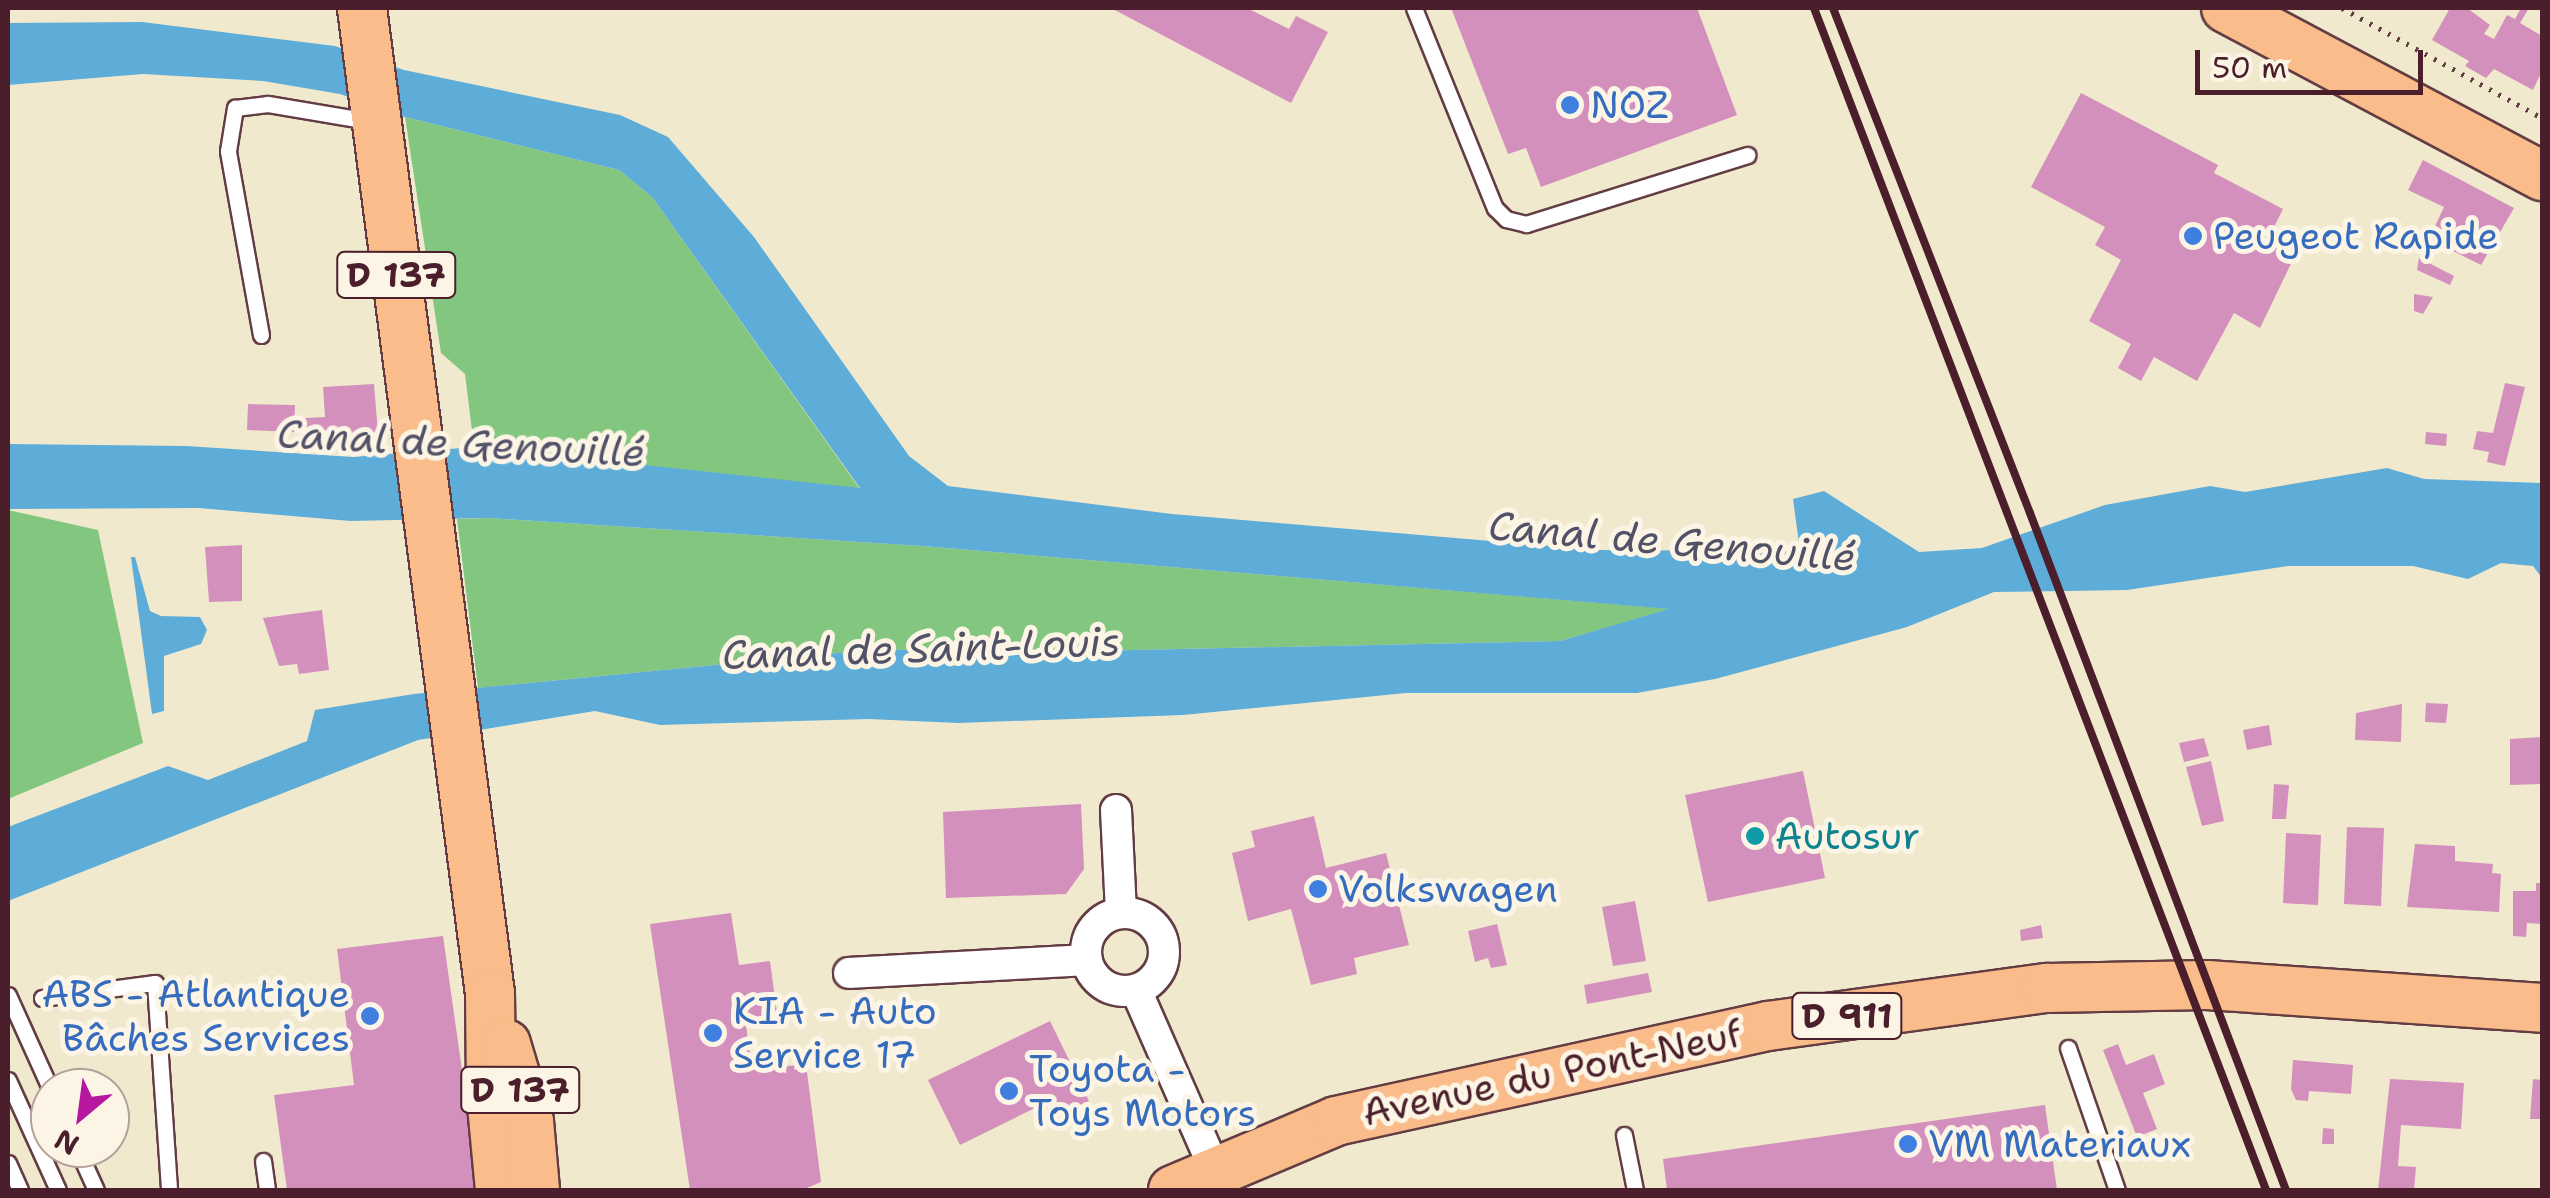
<!DOCTYPE html>
<html>
<head>
<meta charset="utf-8">
<style>
  body { margin:0 }
  #map { position:relative; width:2550px; height:1198px; overflow:hidden; background:#f1e9ce; font-family:"Shantell Sans",sans-serif }
  div>[style] { position:absolute }
  .green>* { inset:0; background:#83c67f }
  .water>* { inset:0; background:#5eadd8 }
  .building>* { inset:0; background:#d390bc }
  .path>* { height:5px; margin-top:-2.5px; transform-origin:0; background:repeating-linear-gradient(90deg,#633d43 0 2.5px,transparent 0 10.5px) }
  .roads { filter:drop-shadow(2px 0 #633d43) drop-shadow(-2px 0 #633d43) drop-shadow(0 2px #633d43) drop-shadow(0 -2px #633d43) }
  .service>* { height:15px; margin:-7.5px; padding:0 7.5px; transform-origin:7.5px; border-radius:7.5px; background:#fff }
  .minor>* { height:30px; margin:-15px; padding:0 15px; transform-origin:15px; border-radius:15px; background:#fff }
  .minor>.ring { margin:-15px; padding:0; box-sizing:content-box; background:none; border:30px solid #fff; border-radius:50% }
  .primary>* { height:48px; margin:-24px; padding:0 24px; transform-origin:24px; border-radius:24px; background:#f9bc8a }
  .rail>* { height:8px; margin:-4px; padding:0 4px; transform-origin:4px; border-radius:4px; background:#4a1f2b }
  .dots>* { width:28px; height:28px; translate:-50% -50%; box-sizing:border-box; border:5px solid #fcf5e5; border-radius:50% }
  span { translate:-50% -50%; white-space:nowrap; text-align:center; line-height:1.15; -webkit-text-stroke:10px #fcf5e5; paint-order:stroke }
  .shield-label span { padding:2px 8px; background:#fcf5e5; border:2px solid; border-radius:8px; -webkit-text-stroke-width:0 }
  .shield-label { font-size:35px; color:#4a1f2b; font-weight:700 }
  .shop-label { font-size:38px; color:#366cbe }
  .left { translate:0 -50%; text-align:left }
  .right { translate:-100% -50%; text-align:right }
  .culture-label { font-size:38px; color:#0d838f }
  .street-label { font-size:38px; color:#4a1f2b }
  .water-label { font-size:40px; color:#515168; font-style:italic }
  .frame { position:absolute; inset:0; border:10px solid #4a1f2b; pointer-events:none }
  .north { position:absolute; left:30px; top:1068px; width:100px; height:100px; box-sizing:border-box; background:#fcf5e5; border:2px solid #b59f9b; border-radius:50%; rotate:209deg; font-size:28px; font-weight:700; line-height:40px; text-align:center; color:#4a1f2b }
  .north::after { content:''; display:block; margin:auto; width:35px; height:45px; background:#b5179e; clip-path:polygon(50% 0,100% 100%,50% 72%,0 100%) }
  .scale { position:absolute; left:2195px; top:50px; width:228px; height:45px; box-sizing:border-box; border:5px solid #4a1f2b; border-top:0; padding-left:12px; font-size:30px; line-height:35px; white-space:nowrap; color:#4a1f2b; -webkit-text-stroke:8px #fcf5e5; paint-order:stroke }
</style>
</head>
<body>
<div id="map">
  <div class="green">
    <i style="clip-path:polygon(405px 117px,619px 170px,652px 197px,860px 489px,474px 447px,465px 374px,441px 353px)"></i>
    <i style="clip-path:polygon(8px 510px,98px 530px,143px 743px,8px 799px)"></i>
    <i style="clip-path:polygon(487px 518px,922px 546px,1672px 609px,1560px 641px,993px 653px,879px 649px,478px 688px,457px 519px)"></i>
  </div>
  <div class="water">
    <i style="clip-path:polygon(142px 22px,335px 46px,404px 70px,620px 115px,668px 137px,754px 237px,909px 456px,948px 486px,1172px 514px,1597px 550px,1800px 551px,1793px 499px,1824px 491px,1919px 552px,1982px 548px,2105px 505px,2210px 486px,2245px 492px,2387px 468px,2424px 479px,2542px 483px,2542px 578px,2533px 566px,2501px 563px,2468px 579px,2413px 566px,2288px 566px,2127px 590px,1994px 592px,1907px 627px,1715px 679px,1637px 693px,1406px 693px,1183px 715px,958px 723px,869px 719px,660px 725px,595px 711px,418px 740px,8px 901px,8px 827px,168px 766px,208px 780px,307px 741px,315px 710px,414px 694px,879px 649px,993px 653px,1560px 641px,1669px 609px,922px 546px,487px 518px,351px 521px,199px 508px,8px 509px,8px 444px,186px 446px,353px 457px,474px 447px,860px 488px,652px 197px,619px 170px,405px 117px,340px 94px,263px 81px,143px 74px,8px 85px,8px 23px)"></i>
    <i style="clip-path:polygon(131px 557px,135px 557px,150px 611px,161px 616px,200px 617px,207px 630px,201px 644px,164px 656px,164px 711px,152px 714px)"></i>
  </div>
  <div class="building">
    <i style="clip-path:polygon(1111px 8px,1247px 8px,1289px 29px,1296px 16px,1328px 32px,1291px 103px)"></i>
    <i style="clip-path:polygon(1451px 8px,1697px 8px,1737px 115px,1541px 187px,1526px 148px,1508px 154px)"></i>
    <i style="clip-path:polygon(2450px 8px,2467px 8px,2490px 25px,2484px 34px,2494px 39px,2507px 15px,2515px 19px,2521px 8px,2529px 8px,2520px 23px,2542px 36px,2542px 71px,2533px 90px,2494px 69px,2486px 78px,2465px 66px,2469px 61px,2432px 40px)"></i>
    <i style="clip-path:polygon(2081px 93px,2218px 165px,2214px 173px,2283px 209px,2273px 229px,2301px 243px,2260px 328px,2234px 313px,2197px 381px,2154px 357px,2141px 381px,2118px 368px,2131px 344px,2089px 321px,2121px 260px,2095px 245px,2105px 227px,2031px 187px)"></i>
    <i style="clip-path:polygon(2423px 160px,2514px 208px,2481px 265px,2429px 239px,2444px 207px,2408px 190px)"></i>
    <i style="clip-path:polygon(2419px 258px,2454px 276px,2450px 285px,2417px 270px)"></i>
    <i style="clip-path:polygon(2414px 294px,2433px 297px,2423px 314px,2414px 311px)"></i>
    <i style="clip-path:polygon(2505px 383px,2525px 387px,2505px 466px,2487px 462px,2489px 452px,2473px 449px,2477px 431px,2493px 433px)"></i>
    <i style="clip-path:polygon(374px 384px,378px 433px,307px 439px,305px 418px,325px 417px,323px 387px)"></i>
    <i style="clip-path:polygon(248px 404px,295px 405px,294px 432px,247px 430px)"></i>
    <i style="clip-path:polygon(2426px 432px,2447px 434px,2446px 446px,2425px 444px)"></i>
    <i style="clip-path:polygon(242px 545px,242px 601px,209px 602px,205px 547px)"></i>
    <i style="clip-path:polygon(322px 610px,329px 670px,299px 674px,297px 664px,279px 666px,263px 618px)"></i>
    <i style="clip-path:polygon(2426px 703px,2448px 704px,2446px 723px,2425px 722px)"></i>
    <i style="clip-path:polygon(2402px 704px,2401px 742px,2355px 740px,2356px 713px)"></i>
    <i style="clip-path:polygon(2269px 725px,2272px 745px,2247px 750px,2243px 730px)"></i>
    <i style="clip-path:polygon(2542px 737px,2542px 784px,2510px 785px,2510px 739px)"></i>
    <i style="clip-path:polygon(2204px 738px,2209px 756px,2184px 762px,2179px 743px)"></i>
    <i style="clip-path:polygon(2211px 761px,2224px 821px,2202px 826px,2186px 767px)"></i>
    <i style="clip-path:polygon(1803px 771px,1825px 878px,1708px 902px,1685px 795px)"></i>
    <i style="clip-path:polygon(2274px 784px,2289px 785px,2286px 819px,2272px 819px)"></i>
    <i style="clip-path:polygon(1081px 804px,1084px 869px,1066px 894px,946px 898px,943px 812px)"></i>
    <i style="clip-path:polygon(1314px 816px,1326px 868px,1386px 853px,1409px 945px,1354px 958px,1357px 974px,1311px 985px,1291px 909px,1248px 921px,1232px 853px,1255px 847px,1251px 831px)"></i>
    <i style="clip-path:polygon(2347px 827px,2384px 828px,2381px 906px,2344px 904px)"></i>
    <i style="clip-path:polygon(2286px 833px,2321px 835px,2318px 905px,2283px 903px)"></i>
    <i style="clip-path:polygon(2415px 844px,2455px 846px,2455px 861px,2493px 864px,2492px 873px,2501px 874px,2499px 912px,2407px 907px)"></i>
    <i style="clip-path:polygon(2536px 883px,2542px 883px,2542px 924px,2527px 923px,2526px 937px,2513px 936px,2513px 891px,2536px 891px)"></i>
    <i style="clip-path:polygon(1635px 901px,1646px 961px,1613px 966px,1602px 907px)"></i>
    <i style="clip-path:polygon(731px 913px,739px 965px,770px 961px,778px 1021px,746px 1025px,752px 1070px,806px 1064px,821px 1182px,802px 1190px,690px 1190px,650px 924px)"></i>
    <i style="clip-path:polygon(1497px 924px,1507px 965px,1491px 968px,1488px 958px,1475px 962px,1468px 931px)"></i>
    <i style="clip-path:polygon(2041px 925px,2043px 938px,2021px 941px,2020px 930px)"></i>
    <i style="clip-path:polygon(443px 936px,479px 1190px,287px 1190px,274px 1095px,354px 1085px,337px 949px)"></i>
    <i style="clip-path:polygon(1648px 973px,1652px 992px,1587px 1004px,1584px 985px)"></i>
    <i style="clip-path:polygon(1050px 1021px,1089px 1101px,1043px 1123px,1035px 1108px,960px 1145px,928px 1080px)"></i>
    <i style="clip-path:polygon(2118px 1044px,2126px 1065px,2154px 1054px,2165px 1084px,2143px 1093px,2157px 1129px,2137px 1137px,2103px 1050px)"></i>
    <i style="clip-path:polygon(2293px 1060px,2353px 1065px,2351px 1094px,2309px 1091px,2308px 1101px,2296px 1100px,2291px 1089px)"></i>
    <i style="clip-path:polygon(2390px 1079px,2464px 1083px,2461px 1129px,2401px 1125px,2398px 1166px,2416px 1167px,2414px 1190px,2378px 1190px)"></i>
    <i style="clip-path:polygon(2533px 1079px,2542px 1080px,2542px 1119px,2530px 1119px)"></i>
    <i style="clip-path:polygon(2045px 1105px,2057px 1190px,1667px 1190px,1663px 1159px)"></i>
    <i style="clip-path:polygon(2323px 1128px,2334px 1129px,2334px 1144px,2322px 1144px)"></i>
  </div>
  <div class="path">
    <i style="left:2342px;top:8px;width:228px;rotate:28.8deg"></i>
  </div>
  <div class="roads">
    <div class="service">
      <i style="left:1414px;top:8px;width:216px;rotate:68deg"></i>
      <i style="left:1495px;top:208px;width:16px;rotate:45deg"></i>
      <i style="left:1506px;top:219px;width:21px;rotate:14deg"></i>
      <i style="left:1526px;top:224px;width:232px;rotate:-17.3deg"></i>
      <i style="left:261px;top:335px;width:187px;rotate:-100.2deg"></i>
      <i style="left:228px;top:151px;width:44px;rotate:-80.8deg"></i>
      <i style="left:235px;top:108px;width:33px;rotate:-7deg"></i>
      <i style="left:268px;top:104px;width:102px;rotate:9.6deg"></i>
      <i style="left:8px;top:995px;width:102px;rotate:65.7deg"></i>
      <i style="left:42px;top:998px;width:114px;rotate:-7.6deg"></i>
      <i style="left:155px;top:983px;width:207px;rotate:86.1deg"></i>
      <i style="left:2068px;top:1048px;width:150px;rotate:71deg"></i>
      <i style="left:8px;top:1080px;width:121px;rotate:65.6deg"></i>
      <i style="left:1624px;top:1135px;width:56px;rotate:78.7deg"></i>
      <i style="left:77px;top:1148px;width:46px;rotate:65.7deg"></i>
      <i style="left:263px;top:1161px;width:29px;rotate:82deg"></i>
      <i style="left:8px;top:1163px;width:30px;rotate:66deg"></i>
    </div>
    <div class="minor">
      <i style="left:1116px;top:810px;width:102px;rotate:87.2deg"></i>
      <i class="ring" style="left:1086px;top:913px;width:48px;height:48px"></i>
      <i style="left:849px;top:973px;width:238px;rotate:-3.1deg"></i>
      <i style="left:1136px;top:990px;width:199px;rotate:66.3deg"></i>
    </div>
    <div class="primary">
      <i style="left:362px;top:8px;width:993px;rotate:82.6deg"></i>
      <i style="left:490px;top:993px;width:102px;rotate:89.4deg"></i>
      <i style="left:491px;top:1095px;width:95px;rotate:84.6deg"></i>
      <i style="left:2226px;top:8px;width:358px;rotate:28deg"></i>
      <i style="left:506px;top:1044px;width:80px;rotate:73.4deg"></i>
      <i style="left:529px;top:1121px;width:69px;rotate:85deg"></i>
      <i style="left:1173px;top:1190px;width:177px;rotate:-22.9deg"></i>
      <i style="left:1336px;top:1121px;width:442px;rotate:-12.4deg"></i>
      <i style="left:1768px;top:1026px;width:282px;rotate:-7.8deg"></i>
      <i style="left:2047px;top:988px;width:160px;rotate:-1.1deg"></i>
      <i style="left:2207px;top:985px;width:336px;rotate:3.9deg"></i>
    </div>
  </div>
  <div class="rail">
    <i style="left:1814px;top:8px;width:1265px;rotate:69.07deg"></i>
    <i style="left:1833px;top:8px;width:542px;rotate:68.69deg"></i>
    <i style="left:2030px;top:513px;width:724px;rotate:69.29deg"></i>
  </div>
  <div class="dots">
    <i style="left:1570px;top:105px;background:#3f7fe0"></i>
    <i style="left:2193px;top:236px;background:#3f7fe0"></i>
    <i style="left:1755px;top:836px;background:#0f9aa8"></i>
    <i style="left:1318px;top:889px;background:#3f7fe0"></i>
    <i style="left:370px;top:1016px;background:#3f7fe0"></i>
    <i style="left:713px;top:1033px;background:#3f7fe0"></i>
    <i style="left:1009px;top:1091px;background:#3f7fe0"></i>
    <i style="left:1908px;top:1144px;background:#3f7fe0"></i>
  </div>
  <div class="shield-label">
    <span style="left:396px;top:275px">D 137</span>
    <span style="left:1847px;top:1016px">D 911</span>
    <span style="left:520px;top:1090px">D 137</span>
  </div>
  <div class="shop-label">
    <span class="left" style="left:1590px;top:105px">NOZ</span>
    <span class="left" style="left:2213px;top:236px">Peugeot Rapide</span>
    <span class="left" style="left:1338px;top:889px">Volkswagen</span>
    <span class="right" style="left:350px;top:1016px">ABS - Atlantique<br>Bâches Services</span>
    <span class="left" style="left:733px;top:1033px">KIA - Auto<br>Service 17</span>
    <span class="left" style="left:1029px;top:1091px">Toyota -<br>Toys Motors</span>
    <span class="left" style="left:1928px;top:1144px">VM Materiaux</span>
  </div>
  <div class="culture-label">
    <span class="left" style="left:1775px;top:836px">Autosur</span>
  </div>
  <div class="street-label">
    <span style="left:1552px;top:1073px;rotate:-12deg">Avenue du Pont-Neuf</span>
  </div>
  <div class="water-label">
    <span style="left:461px;top:443px;rotate:3deg">Canal de Genouillé</span>
    <span style="left:1672px;top:541px;rotate:5deg">Canal de Genouillé</span>
    <span style="left:921px;top:648px;rotate:-2deg">Canal de Saint-Louis</span>
  </div>
  <div class="frame"></div>
  <div class="north">N</div>
  <div class="scale">50 m</div>
</div>
</body>
</html>
